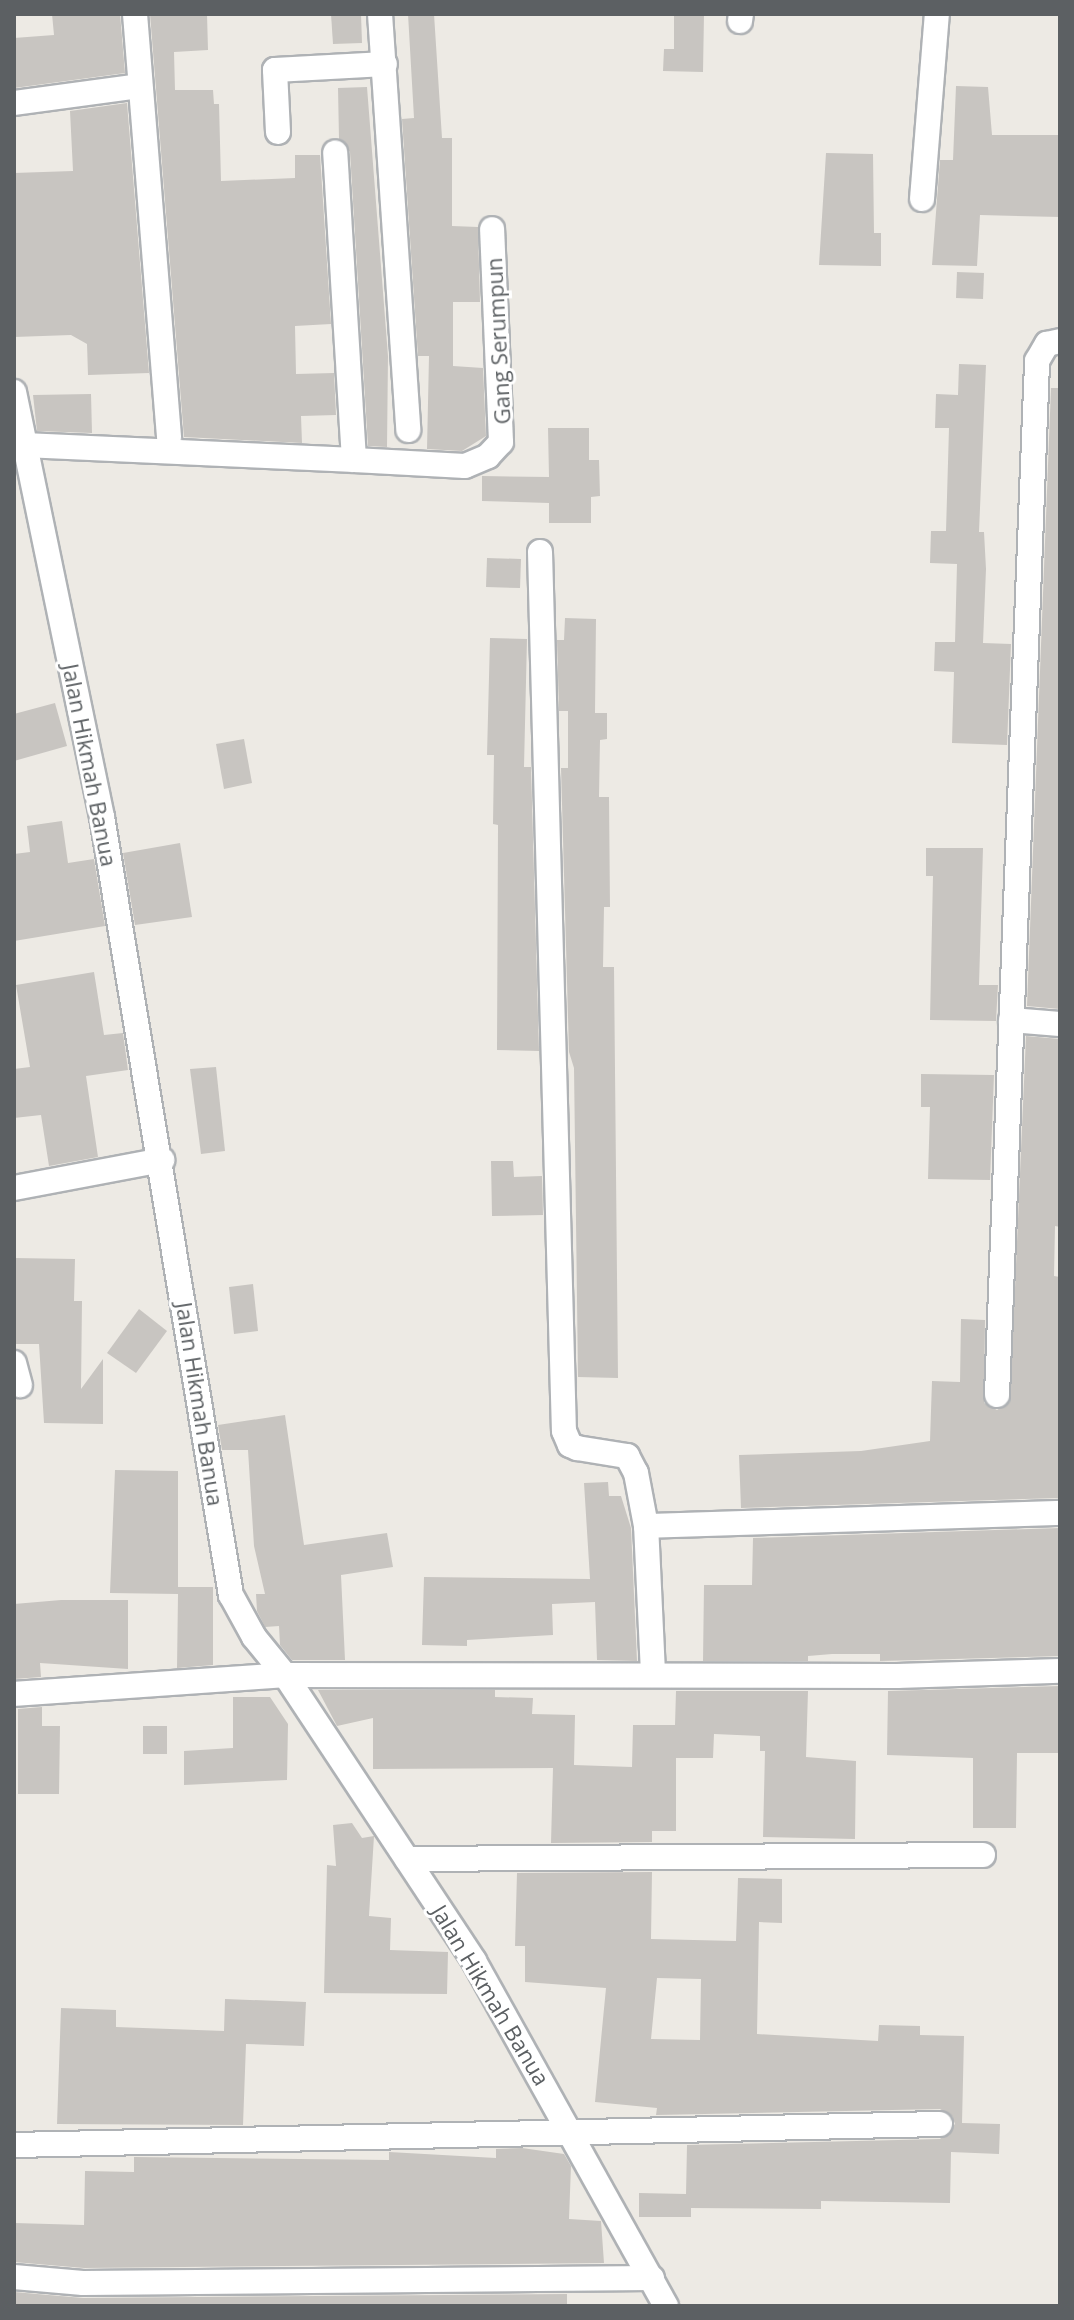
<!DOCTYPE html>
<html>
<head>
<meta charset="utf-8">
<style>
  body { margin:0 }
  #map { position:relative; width:1074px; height:2320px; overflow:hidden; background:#edeae4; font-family:"Open Sans",sans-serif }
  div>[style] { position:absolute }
  .building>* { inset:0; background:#c8c5c1 }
  .roads { filter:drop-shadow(2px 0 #afb2b5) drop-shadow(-2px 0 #afb2b5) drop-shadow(0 2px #afb2b5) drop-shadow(0 -2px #afb2b5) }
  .minor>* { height:24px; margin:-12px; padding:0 12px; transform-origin:12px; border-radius:12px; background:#fff }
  span { translate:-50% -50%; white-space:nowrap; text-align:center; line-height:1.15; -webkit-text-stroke:6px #fff; paint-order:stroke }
  .street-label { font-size:22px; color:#5c6063 }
  .frame { position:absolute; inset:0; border:16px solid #5c6063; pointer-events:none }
</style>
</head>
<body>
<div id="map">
  <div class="building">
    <i style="clip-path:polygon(52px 14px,120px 14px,125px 73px,14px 88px,14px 38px,54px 35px)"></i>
    <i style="clip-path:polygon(150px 14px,207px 14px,208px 50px,174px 52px,175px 90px,213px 90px,214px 104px,219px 104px,221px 181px,295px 178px,295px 155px,320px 155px,331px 324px,295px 326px,296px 374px,334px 373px,336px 415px,301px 416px,302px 443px,184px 437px)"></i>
    <i style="clip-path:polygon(331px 14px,361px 14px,362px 43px,333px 44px)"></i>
    <i style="clip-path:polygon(408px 14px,434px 14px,442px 138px,452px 138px,452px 226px,478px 227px,480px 302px,453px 302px,453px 366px,483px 368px,486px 436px,462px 451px,427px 449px,429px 356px,418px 356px,402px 119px,414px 118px)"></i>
    <i style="clip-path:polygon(674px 14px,704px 14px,703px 72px,663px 71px,664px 49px,674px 49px)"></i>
    <i style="clip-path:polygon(956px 86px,988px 87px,992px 135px,1060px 135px,1060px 217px,980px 215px,977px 266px,932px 265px,940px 160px,953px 160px)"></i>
    <i style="clip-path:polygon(367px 87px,388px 356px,387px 447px,368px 446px,350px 152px,339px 139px,338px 88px)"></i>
    <i style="clip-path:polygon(127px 103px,149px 373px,88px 375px,87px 344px,71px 335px,14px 337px,14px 173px,73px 171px,70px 111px)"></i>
    <i style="clip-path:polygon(826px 153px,873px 154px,874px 233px,881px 233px,881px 266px,819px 265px)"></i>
    <i style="clip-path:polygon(957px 272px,984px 273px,983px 299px,956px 298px)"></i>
    <i style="clip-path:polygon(959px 364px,986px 365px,979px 532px,984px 532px,986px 569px,983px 643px,1011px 644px,1007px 745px,952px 743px,954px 672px,934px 671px,935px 642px,955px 642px,957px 564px,930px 563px,931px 531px,946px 531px,949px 428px,935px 428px,936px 394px,958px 395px)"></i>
    <i style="clip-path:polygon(1051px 388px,1060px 388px,1060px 1009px,1027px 1006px)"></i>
    <i style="clip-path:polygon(91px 394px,92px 433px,37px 431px,33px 395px)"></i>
    <i style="clip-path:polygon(548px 428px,589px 428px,589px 460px,599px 460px,600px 496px,591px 497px,591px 523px,549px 523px,549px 503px,482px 501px,482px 476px,549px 477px)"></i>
    <i style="clip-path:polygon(487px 558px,521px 559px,520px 588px,486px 587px)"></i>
    <i style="clip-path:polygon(565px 618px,596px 619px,595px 713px,607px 713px,607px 739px,600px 740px,599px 797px,609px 797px,610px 907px,604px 907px,603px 967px,614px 967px,618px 1378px,578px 1377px,574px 1068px,569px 1052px,561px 768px,568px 768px,568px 711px,559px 711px,557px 640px,564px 640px)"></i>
    <i style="clip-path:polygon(490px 638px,527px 639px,524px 767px,531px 767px,539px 1051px,497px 1050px,498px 825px,493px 824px,494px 755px,487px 755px)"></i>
    <i style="clip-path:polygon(55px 703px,67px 746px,14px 761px,14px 714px)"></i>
    <i style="clip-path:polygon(244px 739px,252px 783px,224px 789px,216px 744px)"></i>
    <i style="clip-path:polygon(62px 821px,68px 863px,94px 859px,105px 926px,14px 941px,14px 854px,30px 852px,27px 826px)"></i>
    <i style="clip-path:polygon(180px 843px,192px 917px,135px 925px,123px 853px)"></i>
    <i style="clip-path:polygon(926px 848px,983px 848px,979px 985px,998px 985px,996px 1021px,930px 1020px,933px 876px,926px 876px)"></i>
    <i style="clip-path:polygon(94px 972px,104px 1035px,123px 1033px,128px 1070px,86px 1076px,98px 1157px,49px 1166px,41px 1115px,14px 1118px,14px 1069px,30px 1067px,16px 985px)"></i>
    <i style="clip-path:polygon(1026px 1036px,1060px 1039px,1060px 1227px,1055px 1226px,1054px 1276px,1060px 1277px,1059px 1498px,741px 1508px,739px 1455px,861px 1451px,930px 1441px,932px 1381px,960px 1382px,961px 1319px,985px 1320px,984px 1403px,997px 1410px,1010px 1402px)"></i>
    <i style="clip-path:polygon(216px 1067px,225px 1151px,201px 1154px,190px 1069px)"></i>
    <i style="clip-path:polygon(921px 1074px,994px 1075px,990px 1180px,928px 1179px,930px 1107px,921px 1107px)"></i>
    <i style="clip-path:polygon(491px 1161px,513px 1161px,514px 1177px,542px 1176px,543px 1215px,492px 1216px)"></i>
    <i style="clip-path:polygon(14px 1258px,75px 1259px,74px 1301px,82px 1301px,81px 1389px,103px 1359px,103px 1424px,44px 1423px,39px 1344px,15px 1344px)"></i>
    <i style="clip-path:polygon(253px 1284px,258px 1331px,234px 1334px,229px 1287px)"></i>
    <i style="clip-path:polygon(139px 1309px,167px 1331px,136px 1373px,107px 1353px)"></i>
    <i style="clip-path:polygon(285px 1415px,304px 1545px,387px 1533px,393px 1567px,341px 1575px,345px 1660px,292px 1660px,280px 1645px,279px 1626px,265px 1627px,257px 1611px,256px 1594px,265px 1594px,254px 1546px,248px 1450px,222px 1450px,218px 1425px)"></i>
    <i style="clip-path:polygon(115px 1470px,178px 1471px,178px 1587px,213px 1587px,213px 1665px,177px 1668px,178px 1594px,110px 1593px)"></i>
    <i style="clip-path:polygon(608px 1482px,609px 1496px,621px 1496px,631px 1528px,637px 1661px,597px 1660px,595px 1602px,552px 1604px,553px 1635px,467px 1640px,467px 1646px,422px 1645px,424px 1577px,590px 1579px,584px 1483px)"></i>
    <i style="clip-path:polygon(1060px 1528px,1060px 1656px,880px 1661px,880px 1654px,832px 1654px,808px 1656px,808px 1661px,703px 1661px,704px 1585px,752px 1585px,753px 1538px)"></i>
    <i style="clip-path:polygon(61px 1600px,128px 1600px,128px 1669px,40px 1663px,41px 1677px,14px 1679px,14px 1604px)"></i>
    <i style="clip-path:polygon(1060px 1686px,1060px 1753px,1017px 1753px,1016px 1828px,973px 1828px,973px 1758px,887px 1755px,888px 1691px)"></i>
    <i style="clip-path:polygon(318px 1690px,495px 1690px,495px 1697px,533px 1698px,532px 1714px,575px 1715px,574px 1765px,632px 1767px,633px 1725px,675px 1725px,676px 1691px,808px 1691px,806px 1757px,856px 1761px,855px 1839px,763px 1837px,765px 1751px,760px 1751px,760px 1736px,714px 1734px,713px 1758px,676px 1758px,676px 1831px,652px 1831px,652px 1842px,551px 1843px,553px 1768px,373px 1769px,373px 1718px,337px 1726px)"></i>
    <i style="clip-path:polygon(233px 1697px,270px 1697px,288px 1724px,287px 1780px,184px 1785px,184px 1751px,233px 1748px)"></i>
    <i style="clip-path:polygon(42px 1707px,42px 1726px,60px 1726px,59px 1794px,18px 1794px,18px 1709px)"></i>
    <i style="clip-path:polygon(143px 1726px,167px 1726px,167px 1754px,143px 1754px)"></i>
    <i style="clip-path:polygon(352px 1823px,362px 1838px,374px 1836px,369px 1916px,391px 1918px,390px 1950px,448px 1952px,447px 1994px,324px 1993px,327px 1865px,336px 1866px,333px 1825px)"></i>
    <i style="clip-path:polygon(evenodd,652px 1872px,651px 1939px,736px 1941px,738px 1878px,782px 1879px,782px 1923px,759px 1922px,757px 2034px,878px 2041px,879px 2025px,920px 2026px,920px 2035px,964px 2036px,962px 2123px,1000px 2124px,999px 2154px,951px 2152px,950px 2203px,821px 2201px,821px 2209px,691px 2208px,691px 2217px,639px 2217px,639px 2193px,686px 2194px,687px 2145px,940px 2139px,955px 2124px,952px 2116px,940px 2109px,656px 2115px,657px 2108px,595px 2102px,606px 1988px,525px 1982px,525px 1946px,515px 1946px,517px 1873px,652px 1872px,657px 1978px,701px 1979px,700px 2040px,651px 2039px,657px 1978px)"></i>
    <i style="clip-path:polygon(225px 1999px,306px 2002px,304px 2046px,246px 2044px,243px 2125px,57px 2124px,61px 2008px,116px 2010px,116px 2027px,224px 2031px)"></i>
    <i style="clip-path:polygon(522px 2148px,564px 2154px,571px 2166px,569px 2219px,601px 2221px,604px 2263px,84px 2268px,14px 2262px,14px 2223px,84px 2225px,85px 2171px,134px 2172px,134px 2157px,389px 2160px,389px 2152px,496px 2158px,496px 2149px)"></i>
    <i style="clip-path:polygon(14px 2292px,83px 2298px,567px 2294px,567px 2306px,14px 2306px)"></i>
  </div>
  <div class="roads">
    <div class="minor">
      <i style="left:135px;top:14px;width:425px;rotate:85.4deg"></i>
      <i style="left:380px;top:14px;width:417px;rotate:86.1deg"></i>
      <i style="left:740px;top:21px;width:7px;rotate:-82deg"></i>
      <i style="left:14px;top:103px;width:127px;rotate:-7.7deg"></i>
      <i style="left:278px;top:132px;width:62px;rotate:-92.8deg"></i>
      <i style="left:275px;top:70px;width:110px;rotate:-3.1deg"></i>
      <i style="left:922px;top:199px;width:186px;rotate:-85.4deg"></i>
      <i style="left:14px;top:392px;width:434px;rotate:78.3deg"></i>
      <i style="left:102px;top:817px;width:789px;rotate:80.59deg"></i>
      <i style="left:231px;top:1595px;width:48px;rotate:61.3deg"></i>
      <i style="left:254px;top:1637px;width:49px;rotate:50.8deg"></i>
      <i style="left:285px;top:1675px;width:343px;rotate:56.5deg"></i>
      <i style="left:474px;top:1961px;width:395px;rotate:60.9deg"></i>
      <i style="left:25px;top:445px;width:329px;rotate:2.6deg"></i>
      <i style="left:354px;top:460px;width:308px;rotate:-93.5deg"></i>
      <i style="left:354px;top:460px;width:111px;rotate:3.1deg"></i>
      <i style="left:465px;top:466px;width:25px;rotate:-23deg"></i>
      <i style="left:488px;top:456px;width:19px;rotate:-47deg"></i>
      <i style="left:501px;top:442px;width:213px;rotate:-92.4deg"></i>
      <i style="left:540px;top:552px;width:879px;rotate:88.44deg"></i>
      <i style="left:564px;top:1431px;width:15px;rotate:67deg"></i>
      <i style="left:570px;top:1445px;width:8px;rotate:23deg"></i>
      <i style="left:577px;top:1448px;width:51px;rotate:9.1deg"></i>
      <i style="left:627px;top:1456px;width:19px;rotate:62deg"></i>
      <i style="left:636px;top:1473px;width:54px;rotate:79.3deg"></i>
      <i style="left:1011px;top:1020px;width:49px;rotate:4.7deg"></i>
      <i style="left:14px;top:1188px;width:151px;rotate:-10.7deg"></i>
      <i style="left:14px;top:1363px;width:23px;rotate:75deg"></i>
      <i style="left:997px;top:1395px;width:1035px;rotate:-87.78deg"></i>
      <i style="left:1037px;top:361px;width:20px;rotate:-60deg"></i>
      <i style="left:1047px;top:344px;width:13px;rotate:-13deg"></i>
      <i style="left:653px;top:1673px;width:147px;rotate:-92.7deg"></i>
      <i style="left:646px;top:1526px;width:414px;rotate:-1.8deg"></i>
      <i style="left:14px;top:1694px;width:272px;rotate:-4deg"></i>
      <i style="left:285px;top:1675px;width:612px;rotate:0.09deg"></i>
      <i style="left:897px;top:1676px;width:163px;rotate:-1.8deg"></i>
      <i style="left:407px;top:1859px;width:576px;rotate:-0.4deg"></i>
      <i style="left:14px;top:2145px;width:926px;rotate:-1.3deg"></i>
      <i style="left:14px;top:2277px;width:69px;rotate:5deg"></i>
      <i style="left:83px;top:2283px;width:569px;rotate:-0.5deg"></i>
    </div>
  </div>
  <div class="street-label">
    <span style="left:498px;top:341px;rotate:-93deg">Gang Serumpun</span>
    <span style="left:90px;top:765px;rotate:79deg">Jalan Hikmah Banua</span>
    <span style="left:200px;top:1404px;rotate:81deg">Jalan Hikmah Banua</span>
    <span style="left:491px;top:1995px;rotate:59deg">Jalan Hikmah Banua</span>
  </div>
  <div class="frame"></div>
</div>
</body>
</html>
